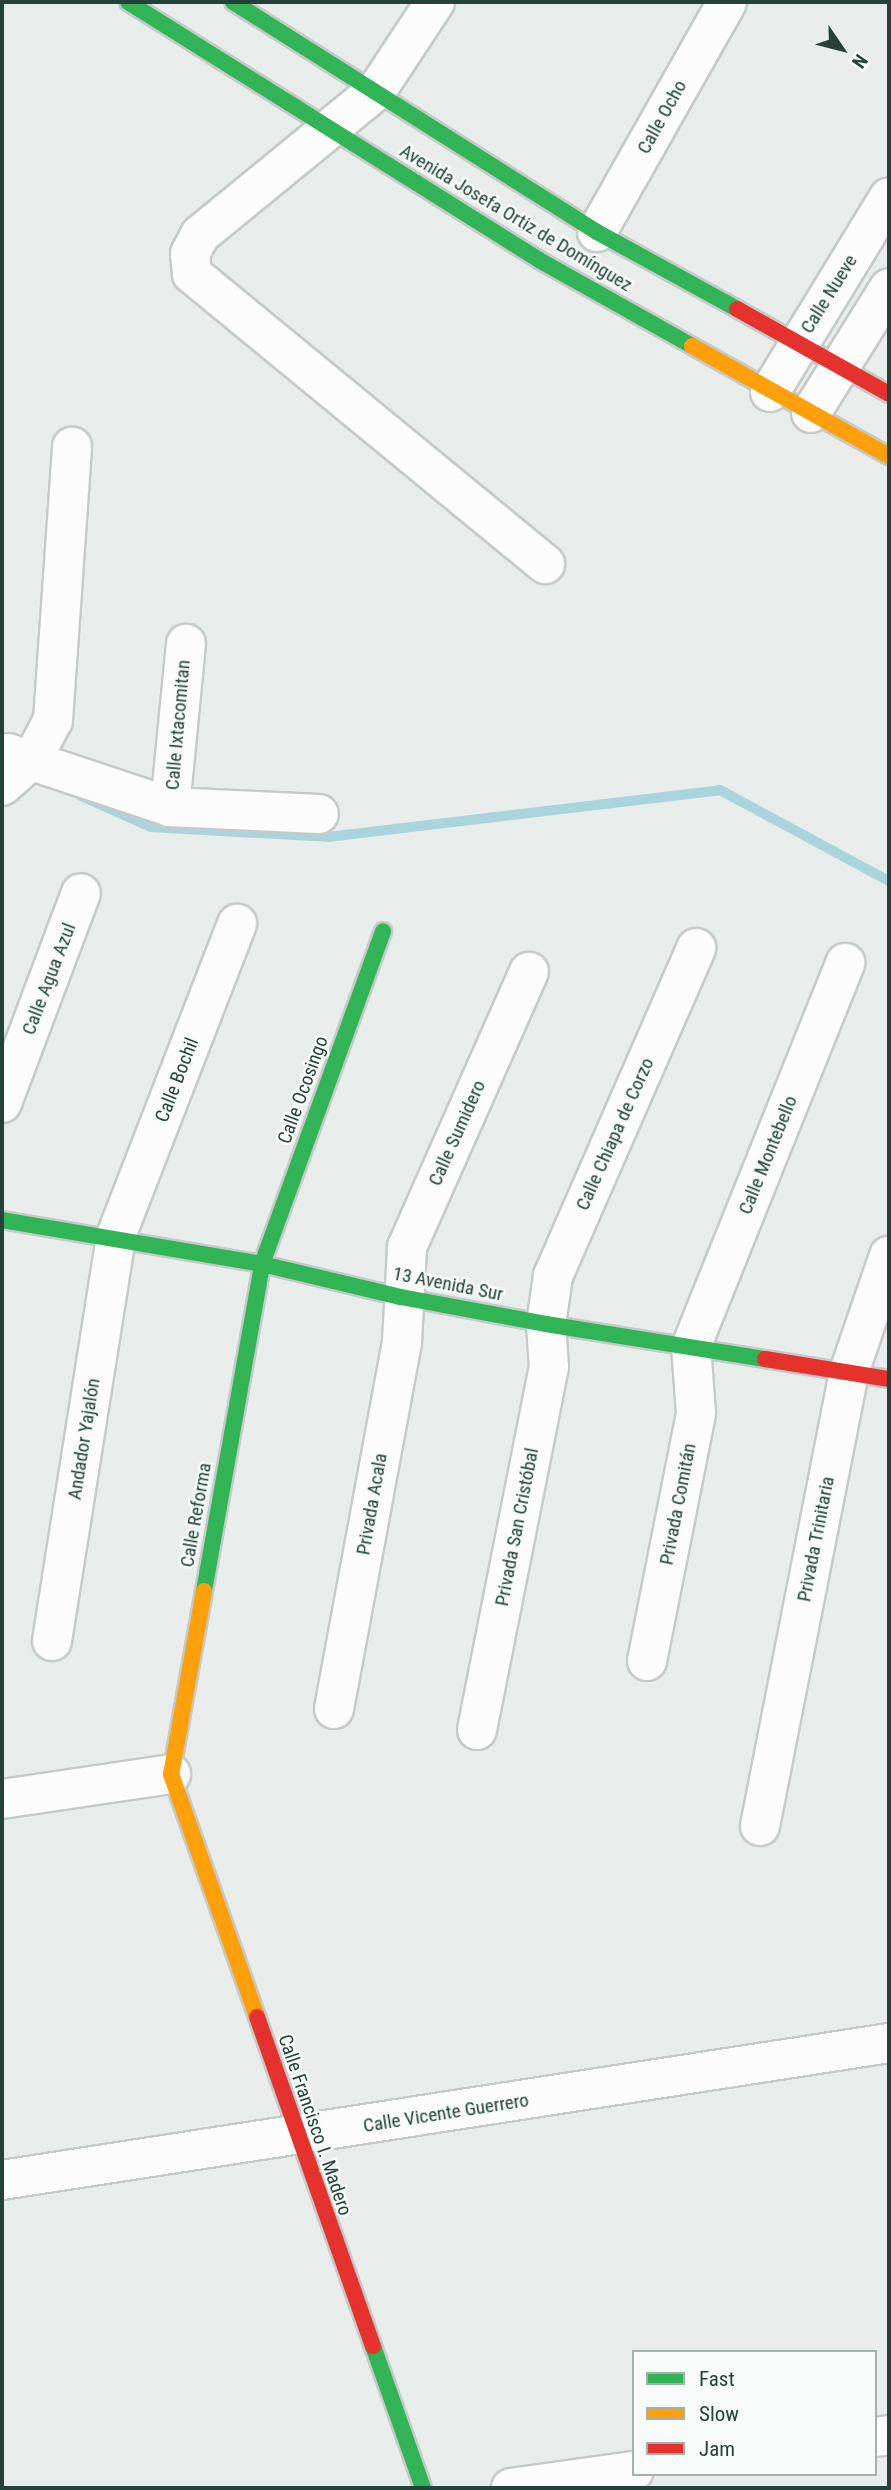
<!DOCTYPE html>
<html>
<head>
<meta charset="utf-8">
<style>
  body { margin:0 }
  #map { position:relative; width:891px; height:2490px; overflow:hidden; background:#e8edeb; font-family:"Roboto Condensed",sans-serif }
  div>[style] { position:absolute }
  .stream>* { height:10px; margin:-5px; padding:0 5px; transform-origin:5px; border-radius:5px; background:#a9d4db }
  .roads { filter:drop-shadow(2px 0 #c5cac8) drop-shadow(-2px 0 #c5cac8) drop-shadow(0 2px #c5cac8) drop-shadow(0 -2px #c5cac8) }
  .street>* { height:38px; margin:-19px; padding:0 19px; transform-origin:19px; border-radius:19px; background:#fcfcfc }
  .fast>* { height:16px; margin:-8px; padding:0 8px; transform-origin:8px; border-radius:8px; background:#30b455 }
  .slow>* { height:16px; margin:-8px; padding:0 8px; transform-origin:8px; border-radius:8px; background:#ff9f0a }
  .jam>* { height:16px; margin:-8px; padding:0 8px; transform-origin:8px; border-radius:8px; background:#e5322d }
  span { translate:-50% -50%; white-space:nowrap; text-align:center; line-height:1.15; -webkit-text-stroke:5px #f7fbf9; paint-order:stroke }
  .street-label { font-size:19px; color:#24423a }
  .frame { position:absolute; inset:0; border:4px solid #24423a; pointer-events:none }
  .legend { position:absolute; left:632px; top:2350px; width:245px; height:126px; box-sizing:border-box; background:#f7fbf9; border:2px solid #a3b1ad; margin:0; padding:9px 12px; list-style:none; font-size:21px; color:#24423a }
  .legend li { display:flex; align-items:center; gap:14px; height:35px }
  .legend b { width:35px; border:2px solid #a3b1ad }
  .north { position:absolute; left:807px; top:14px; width:70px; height:70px; -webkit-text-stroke:5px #f7fbf9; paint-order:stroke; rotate:125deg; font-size:19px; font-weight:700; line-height:28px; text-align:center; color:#24423a }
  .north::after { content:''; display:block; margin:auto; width:24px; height:32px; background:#24423a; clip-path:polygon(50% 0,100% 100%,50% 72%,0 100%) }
</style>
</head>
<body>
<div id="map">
  <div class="stream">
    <i style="left:81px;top:796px;width:77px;rotate:23.9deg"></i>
    <i style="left:151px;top:827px;width:177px;rotate:3.2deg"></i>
    <i style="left:328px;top:837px;width:395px;rotate:-6.8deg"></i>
    <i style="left:720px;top:790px;width:192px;rotate:28.3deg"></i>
  </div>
  <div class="roads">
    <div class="street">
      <i style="left:435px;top:2px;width:105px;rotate:123.4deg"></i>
      <i style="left:377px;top:90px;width:229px;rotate:140.7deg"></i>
      <i style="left:200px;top:235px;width:21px;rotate:118deg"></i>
      <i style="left:190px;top:254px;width:20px;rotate:84deg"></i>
      <i style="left:192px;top:274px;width:457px;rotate:39.4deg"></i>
      <i style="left:597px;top:232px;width:264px;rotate:-60.5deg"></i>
      <i style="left:770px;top:392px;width:228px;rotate:-58.6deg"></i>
      <i style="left:811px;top:413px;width:147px;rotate:-58deg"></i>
      <i style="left:8px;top:753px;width:171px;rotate:18.4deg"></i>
      <i style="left:170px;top:807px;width:149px;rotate:2.7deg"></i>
      <i style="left:2px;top:786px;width:40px;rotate:-41deg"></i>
      <i style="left:32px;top:760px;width:45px;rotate:-62.3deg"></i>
      <i style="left:53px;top:720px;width:274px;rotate:-86deg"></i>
      <i style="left:170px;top:807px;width:164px;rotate:-84.4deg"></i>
      <i style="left:2px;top:1103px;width:224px;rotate:-69.4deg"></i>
      <i style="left:52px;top:1641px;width:410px;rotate:-81deg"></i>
      <i style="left:116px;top:1236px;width:335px;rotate:-68.8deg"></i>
      <i style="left:647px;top:1661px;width:253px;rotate:-78.8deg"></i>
      <i style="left:696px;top:1413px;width:66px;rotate:-94.3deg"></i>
      <i style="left:691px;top:1347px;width:414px;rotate:-68.1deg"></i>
      <i style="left:334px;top:1709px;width:372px;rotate:-79.5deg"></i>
      <i style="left:402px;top:1343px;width:96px;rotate:-87deg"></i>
      <i style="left:407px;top:1247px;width:301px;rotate:-66.1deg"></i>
      <i style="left:477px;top:1730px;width:370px;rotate:-78.8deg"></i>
      <i style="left:549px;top:1367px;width:43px;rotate:-94deg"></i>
      <i style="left:546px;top:1324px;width:49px;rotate:-81.7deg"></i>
      <i style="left:553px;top:1276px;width:358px;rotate:-66.4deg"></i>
      <i style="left:2px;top:1799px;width:171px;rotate:-8.4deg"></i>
      <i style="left:760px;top:1826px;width:463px;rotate:-78.9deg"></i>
      <i style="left:849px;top:1372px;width:123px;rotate:-71deg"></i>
      <i style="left:2px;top:2180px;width:898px;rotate:-8.78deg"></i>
      <i style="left:875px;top:2437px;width:14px;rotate:-8deg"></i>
      <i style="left:511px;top:2488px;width:124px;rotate:-7.9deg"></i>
    </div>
    <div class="fast">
      <i style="left:128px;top:2px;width:485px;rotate:32.1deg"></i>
      <i style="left:539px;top:260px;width:176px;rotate:29.3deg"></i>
      <i style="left:233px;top:2px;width:431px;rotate:32.3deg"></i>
      <i style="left:597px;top:232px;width:160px;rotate:28.8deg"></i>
      <i style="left:2px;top:1220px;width:264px;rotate:9.6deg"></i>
      <i style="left:262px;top:1264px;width:143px;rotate:13.4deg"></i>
      <i style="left:401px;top:1297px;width:147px;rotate:10.5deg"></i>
      <i style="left:546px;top:1324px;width:222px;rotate:9.1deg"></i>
      <i style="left:204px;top:1591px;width:332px;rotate:-79.9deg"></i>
      <i style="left:262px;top:1264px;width:354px;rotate:-70deg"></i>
      <i style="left:373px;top:2346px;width:151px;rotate:70.6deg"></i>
    </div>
    <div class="slow">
      <i style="left:692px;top:346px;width:226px;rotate:29.2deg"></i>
      <i style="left:204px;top:1591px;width:186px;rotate:100.2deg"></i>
      <i style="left:171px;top:1774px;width:258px;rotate:70.5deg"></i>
    </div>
    <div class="jam">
      <i style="left:737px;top:309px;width:174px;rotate:29.2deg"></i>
      <i style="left:765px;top:1359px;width:126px;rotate:9.2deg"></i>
      <i style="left:257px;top:2017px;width:349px;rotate:70.6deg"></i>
    </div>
  </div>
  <div class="street-label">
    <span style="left:662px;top:117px;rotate:-61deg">Calle Ocho</span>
    <span style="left:516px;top:218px;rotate:31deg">Avenida Josefa Ortiz de Domínguez</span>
    <span style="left:829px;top:294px;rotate:-58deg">Calle Nueve</span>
    <span style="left:178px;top:725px;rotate:-85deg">Calle Ixtacomitan</span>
    <span style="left:49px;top:979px;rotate:-69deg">Calle Agua Azul</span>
    <span style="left:177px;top:1080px;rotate:-69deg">Calle Bochil</span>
    <span style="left:303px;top:1090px;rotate:-70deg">Calle Ocosingo</span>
    <span style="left:457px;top:1133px;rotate:-66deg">Calle Sumidero</span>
    <span style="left:615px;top:1134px;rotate:-66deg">Calle Chiapa de Corzo</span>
    <span style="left:768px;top:1155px;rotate:-68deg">Calle Montebello</span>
    <span style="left:448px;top:1284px;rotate:11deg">13 Avenida Sur</span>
    <span style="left:84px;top:1439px;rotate:-81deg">Andador Yajalón</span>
    <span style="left:372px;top:1504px;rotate:-80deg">Privada Acala</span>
    <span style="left:678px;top:1504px;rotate:-79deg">Privada Comitán</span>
    <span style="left:196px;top:1515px;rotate:-80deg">Calle Reforma</span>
    <span style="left:517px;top:1527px;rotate:-79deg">Privada San Cristóbal</span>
    <span style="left:816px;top:1539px;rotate:-79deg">Privada Trinitaria</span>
    <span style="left:446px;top:2113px;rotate:-9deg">Calle Vicente Guerrero</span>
    <span style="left:315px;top:2125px;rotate:71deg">Calle Francisco I. Madero</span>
  </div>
  <div class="frame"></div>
  <ul class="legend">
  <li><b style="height:9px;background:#30b455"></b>Fast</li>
  <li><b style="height:9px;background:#ff9f0a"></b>Slow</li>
  <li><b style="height:9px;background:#e5322d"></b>Jam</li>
  </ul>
  <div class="north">N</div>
</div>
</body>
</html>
